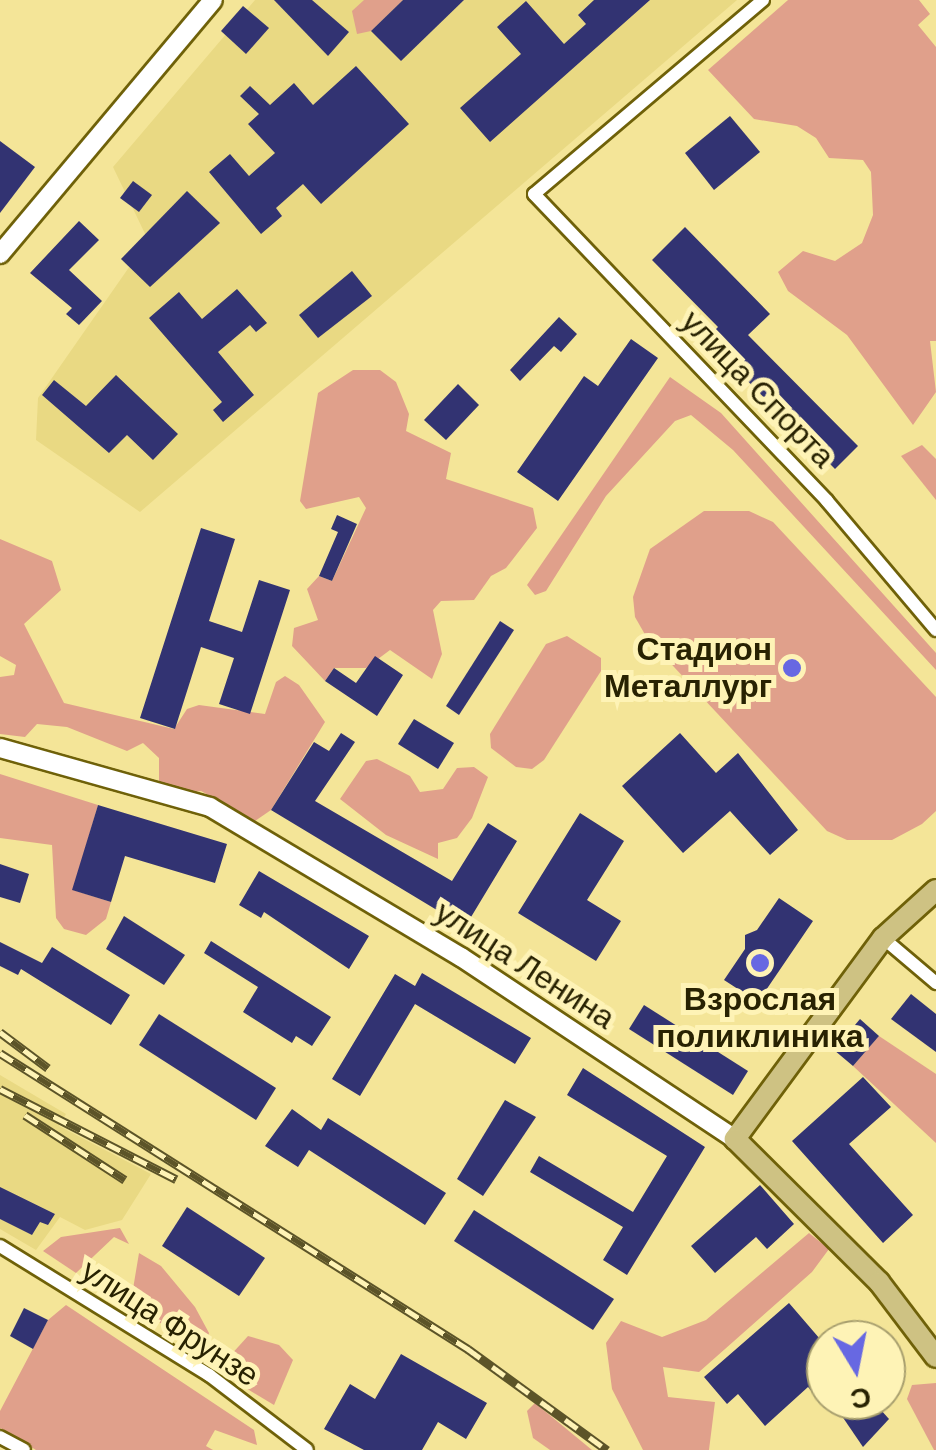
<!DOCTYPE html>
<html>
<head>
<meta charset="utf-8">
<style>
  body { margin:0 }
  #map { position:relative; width:936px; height:1450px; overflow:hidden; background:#f4e598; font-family:"DM Sans",sans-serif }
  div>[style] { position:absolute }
  .built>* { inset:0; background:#e9d983 }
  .green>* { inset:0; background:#e0a08b }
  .building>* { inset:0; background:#323372 }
  .roads { filter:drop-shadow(2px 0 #6f6109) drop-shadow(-2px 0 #6f6109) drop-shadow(0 2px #6f6109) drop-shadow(0 -2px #6f6109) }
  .street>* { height:12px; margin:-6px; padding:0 6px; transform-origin:6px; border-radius:6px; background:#fff }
  .secondary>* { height:18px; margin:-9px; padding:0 9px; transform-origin:9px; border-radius:9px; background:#fff }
  .primary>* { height:20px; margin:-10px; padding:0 10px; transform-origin:10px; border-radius:10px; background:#cec283 }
  .rail>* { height:9px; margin-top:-4.5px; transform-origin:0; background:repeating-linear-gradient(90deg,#fef3b6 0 15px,#5c5428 0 30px); box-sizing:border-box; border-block:2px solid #5c5428 }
  .dots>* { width:28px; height:28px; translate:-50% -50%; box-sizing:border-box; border:5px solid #fef3b6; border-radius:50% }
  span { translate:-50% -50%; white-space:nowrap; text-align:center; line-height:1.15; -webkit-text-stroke:10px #fef3b6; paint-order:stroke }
  .street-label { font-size:32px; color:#282202 }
  .poi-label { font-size:32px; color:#282202; font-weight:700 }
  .right { translate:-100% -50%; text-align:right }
  .north { position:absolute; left:806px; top:1320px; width:100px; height:100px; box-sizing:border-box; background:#fef3b6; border:2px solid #a89f6e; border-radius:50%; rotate:170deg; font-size:28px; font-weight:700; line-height:40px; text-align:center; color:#282202 }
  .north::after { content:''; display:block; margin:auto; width:35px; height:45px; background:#6768e2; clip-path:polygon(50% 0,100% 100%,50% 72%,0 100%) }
</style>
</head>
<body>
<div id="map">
  <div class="built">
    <i style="clip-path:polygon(255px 0,737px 0,140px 512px,36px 440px,38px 398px,148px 240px,113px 167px)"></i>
    <i style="clip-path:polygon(0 1075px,66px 1114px,59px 1126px,151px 1174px,122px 1220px,85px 1230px,60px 1217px,36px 1250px,0 1229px)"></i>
  </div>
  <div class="green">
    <i style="clip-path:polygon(364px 0,403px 0,371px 31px,357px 34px,352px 11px)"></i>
    <i style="clip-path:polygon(788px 0,919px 0,930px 14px,918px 25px,936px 47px,936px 341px,930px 341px,936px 392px,913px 425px,847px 335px,788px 291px,778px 272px,803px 251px,835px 261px,862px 243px,873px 215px,871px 172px,863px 160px,829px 158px,816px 138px,797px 126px,754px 119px,708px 70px)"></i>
    <i style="clip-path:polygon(353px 370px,380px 370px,396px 382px,409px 414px,406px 431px,451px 453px,446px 479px,533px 508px,537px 528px,506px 568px,491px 576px,474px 600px,441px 601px,433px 610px,442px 654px,432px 679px,390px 650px,366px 668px,334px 668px,325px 681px,292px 646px,294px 628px,318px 620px,307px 589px,319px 576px,332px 581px,366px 508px,359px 497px,306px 509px,300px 501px,318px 393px)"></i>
    <i style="clip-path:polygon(670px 377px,721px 413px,936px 653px,936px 670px,733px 450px,691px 415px,675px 421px,606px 496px,546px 591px,535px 595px,527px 585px)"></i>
    <i style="clip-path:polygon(922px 445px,936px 459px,936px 500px,901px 456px)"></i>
    <i style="clip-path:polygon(704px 511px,749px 511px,773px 522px,936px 697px,936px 811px,922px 824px,892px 840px,847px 840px,827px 831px,647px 638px,635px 617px,633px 597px,650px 549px)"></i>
    <i style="clip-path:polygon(0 539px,52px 561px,61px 590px,24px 624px,64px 703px,174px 729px,187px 709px,199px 705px,265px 714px,276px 682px,285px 676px,299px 685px,325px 722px,271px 810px,255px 821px,201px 791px,179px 794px,159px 781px,159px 758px,143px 743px,127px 751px,67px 727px,37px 724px,25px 737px,0 734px,0 677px,14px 675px,16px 665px,0 656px)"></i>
    <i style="clip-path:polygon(567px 636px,601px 658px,601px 671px,544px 760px,532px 769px,516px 767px,491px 748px,490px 734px,546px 644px)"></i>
    <i style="clip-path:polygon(377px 759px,410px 776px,420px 792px,443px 789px,457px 768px,474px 767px,488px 777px,472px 818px,457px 838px,438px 843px,438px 859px,386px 835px,340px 799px,366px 761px)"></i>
    <i style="clip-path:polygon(0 774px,98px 805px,73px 890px,111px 902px,106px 919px,86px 935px,64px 929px,56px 918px,52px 845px,0 838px)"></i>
    <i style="clip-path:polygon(879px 1036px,936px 1074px,936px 1143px,853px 1066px)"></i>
    <i style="clip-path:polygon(120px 1228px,129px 1244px,114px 1237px,76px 1273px,43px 1251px,61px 1237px)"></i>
    <i style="clip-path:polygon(809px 1233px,829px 1249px,812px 1272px,699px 1372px,663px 1367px,668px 1397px,715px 1402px,709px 1450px,643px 1450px,612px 1389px,606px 1343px,621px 1321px,662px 1337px,706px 1320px)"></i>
    <i style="clip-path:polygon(139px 1253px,161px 1266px,195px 1307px,209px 1333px,205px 1347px,108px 1295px,133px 1289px)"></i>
    <i style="clip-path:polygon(66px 1305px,254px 1430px,257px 1445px,215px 1430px,206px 1446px,213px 1450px,36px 1450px,0 1428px,0 1411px,48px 1320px)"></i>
    <i style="clip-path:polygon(248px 1336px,279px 1345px,293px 1360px,274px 1405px,234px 1381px,229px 1357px)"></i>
    <i style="clip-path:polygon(936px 1383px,936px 1450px,934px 1450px,907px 1399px,912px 1385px)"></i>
    <i style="clip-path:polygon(535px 1403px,592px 1450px,550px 1450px,533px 1438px,527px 1411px)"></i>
  </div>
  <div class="building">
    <i style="clip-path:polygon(274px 0,312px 0,349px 32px,328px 56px)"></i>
    <i style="clip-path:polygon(403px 0,464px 0,401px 61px,371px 31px)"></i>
    <i style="clip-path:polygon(594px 0,650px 0,490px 142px,460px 108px,521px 54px,497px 27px,526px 1px,564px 44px,586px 24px,578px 15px)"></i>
    <i style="clip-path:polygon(243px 6px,269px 28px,246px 54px,221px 31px)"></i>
    <i style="clip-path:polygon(356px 66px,409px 124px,321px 204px,303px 184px,276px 208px,282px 216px,261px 234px,209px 172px,230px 154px,249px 176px,275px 153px,248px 124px,259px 114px,240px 96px,250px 86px,270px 105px,294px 83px,313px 105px)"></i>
    <i style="clip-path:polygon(730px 116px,760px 152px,714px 190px,685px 153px)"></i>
    <i style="clip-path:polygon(0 141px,35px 167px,0 213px)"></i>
    <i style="clip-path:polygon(133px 181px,152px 195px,139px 212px,120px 198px)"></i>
    <i style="clip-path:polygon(187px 191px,220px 223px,150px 287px,121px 259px)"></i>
    <i style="clip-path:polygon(79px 221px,99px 240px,69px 270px,102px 301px,79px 325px,66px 314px,72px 308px,30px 273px)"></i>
    <i style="clip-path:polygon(685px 227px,770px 314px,748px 335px,858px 446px,835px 469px,706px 339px,718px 327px,652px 260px)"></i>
    <i style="clip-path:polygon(352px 271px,372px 296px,318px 338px,299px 315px)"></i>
    <i style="clip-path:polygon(237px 289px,267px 323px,256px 332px,250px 325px,218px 352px,254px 395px,223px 422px,213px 410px,222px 402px,149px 318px,179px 292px,202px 319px)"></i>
    <i style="clip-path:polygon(559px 317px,577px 334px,561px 352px,554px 346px,520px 381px,510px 370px)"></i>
    <i style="clip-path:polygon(631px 339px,658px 358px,558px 501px,517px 472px,584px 376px,598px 386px)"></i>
    <i style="clip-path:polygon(116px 375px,178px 434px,153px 460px,127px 435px,109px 453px,42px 395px,54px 380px,86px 406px)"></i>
    <i style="clip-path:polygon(458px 384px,479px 405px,446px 440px,424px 420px)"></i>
    <i style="clip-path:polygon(337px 515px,357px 524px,332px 581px,319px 576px,338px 532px,331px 529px)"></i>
    <i style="clip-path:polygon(201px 528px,235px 539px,209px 621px,242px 632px,259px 580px,290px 590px,250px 714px,219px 704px,234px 658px,201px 647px,175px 729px,140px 718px)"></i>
    <i style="clip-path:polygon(500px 621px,514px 630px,459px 715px,446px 706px)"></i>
    <i style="clip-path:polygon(375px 656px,403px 675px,377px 716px,325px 681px,334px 668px,356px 683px)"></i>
    <i style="clip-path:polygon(414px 719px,454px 743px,438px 769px,398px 744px)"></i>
    <i style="clip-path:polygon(341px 733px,355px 742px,315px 801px,452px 881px,488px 823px,517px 841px,465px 927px,271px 810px,314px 742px,329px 751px)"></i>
    <i style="clip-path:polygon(680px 733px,716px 773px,738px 753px,798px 830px,770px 855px,730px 811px,683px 853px,622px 786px)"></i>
    <i style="clip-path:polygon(98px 805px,227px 844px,215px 883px,125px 856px,111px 902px,72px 890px)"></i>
    <i style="clip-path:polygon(580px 813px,624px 841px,587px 900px,621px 921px,596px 961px,518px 913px)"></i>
    <i style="clip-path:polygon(0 864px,29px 874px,20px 903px,0 897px)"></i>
    <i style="clip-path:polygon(259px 871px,369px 936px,349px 969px,264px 912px,261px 918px,239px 905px)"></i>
    <i style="clip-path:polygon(779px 898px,813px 921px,758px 1002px,724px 980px,745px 949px,745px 935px,757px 930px)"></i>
    <i style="clip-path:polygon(124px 916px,185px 955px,164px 985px,106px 949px)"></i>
    <i style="clip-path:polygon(211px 941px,331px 1017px,312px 1046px,296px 1036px,292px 1043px,243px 1012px,258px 987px,204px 953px)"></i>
    <i style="clip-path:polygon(0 942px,42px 963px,52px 947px,130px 995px,111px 1025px,21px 969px,18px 975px,0 966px)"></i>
    <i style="clip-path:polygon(422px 973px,531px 1038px,515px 1064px,415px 1004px,360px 1096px,332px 1079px,395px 974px,415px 986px)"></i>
    <i style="clip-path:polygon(911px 994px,936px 1014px,936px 1052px,891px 1019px)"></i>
    <i style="clip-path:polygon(644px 1005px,748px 1071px,733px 1095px,629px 1029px)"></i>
    <i style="clip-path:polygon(159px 1014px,276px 1088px,256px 1120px,139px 1045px)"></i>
    <i style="clip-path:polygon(860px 1019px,879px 1036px,853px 1066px,834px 1050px)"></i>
    <i style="clip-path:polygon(583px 1068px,705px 1147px,627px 1275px,603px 1260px,623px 1227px,530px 1172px,539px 1156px,633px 1212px,667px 1156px,567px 1095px)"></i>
    <i style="clip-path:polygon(863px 1077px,891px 1107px,849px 1144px,913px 1215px,883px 1243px,792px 1141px)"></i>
    <i style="clip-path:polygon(505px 1100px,536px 1117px,483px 1196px,457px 1179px)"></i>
    <i style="clip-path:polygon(292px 1109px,321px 1130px,328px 1118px,446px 1193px,425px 1225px,309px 1150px,298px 1167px,265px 1146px)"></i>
    <i style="clip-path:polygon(760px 1185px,794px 1224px,767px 1249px,756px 1237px,715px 1273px,691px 1246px)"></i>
    <i style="clip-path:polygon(0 1187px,55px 1214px,48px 1225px,40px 1222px,32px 1235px,0 1219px)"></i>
    <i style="clip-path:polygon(187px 1207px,265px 1258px,239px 1296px,162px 1246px)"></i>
    <i style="clip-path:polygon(474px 1210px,614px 1299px,593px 1330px,454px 1241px)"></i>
    <i style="clip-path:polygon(789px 1303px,826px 1346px,826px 1408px,808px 1387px,765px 1426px,738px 1394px,727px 1404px,704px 1377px)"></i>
    <i style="clip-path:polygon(24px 1308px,48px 1320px,33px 1349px,10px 1336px)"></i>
    <i style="clip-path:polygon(401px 1354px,487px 1403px,466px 1439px,438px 1422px,422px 1450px,364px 1450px,324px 1429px,350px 1384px,375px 1399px)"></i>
    <i style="clip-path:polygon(831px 1400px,872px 1400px,889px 1419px,863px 1447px)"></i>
  </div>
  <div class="roads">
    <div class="street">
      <i style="left:763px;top:0;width:300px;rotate:139.7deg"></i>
      <i style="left:534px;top:194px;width:424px;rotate:46.3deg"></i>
      <i style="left:827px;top:501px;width:169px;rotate:49.8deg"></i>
      <i style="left:883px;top:938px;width:70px;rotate:40.3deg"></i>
      <i style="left:0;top:1246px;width:246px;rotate:31.7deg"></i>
      <i style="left:209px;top:1375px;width:123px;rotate:37.4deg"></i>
      <i style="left:0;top:1437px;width:27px;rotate:28deg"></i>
    </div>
    <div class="secondary">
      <i style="left:0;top:254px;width:331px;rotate:-50deg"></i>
      <i style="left:0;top:748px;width:218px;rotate:15.7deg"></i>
      <i style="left:210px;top:807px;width:292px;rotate:30.9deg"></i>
      <i style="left:461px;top:957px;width:329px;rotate:33.6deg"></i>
    </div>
    <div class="primary">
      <i style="left:936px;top:890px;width:72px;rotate:137.8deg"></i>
      <i style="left:883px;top:938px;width:250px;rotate:126.4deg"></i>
      <i style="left:735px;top:1139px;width:203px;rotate:44.8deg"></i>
      <i style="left:879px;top:1282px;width:94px;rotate:52.8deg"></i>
    </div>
  </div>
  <div class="rail">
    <i style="left:0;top:1032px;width:60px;rotate:36.9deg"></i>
    <i style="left:0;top:1053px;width:554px;rotate:32.31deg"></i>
    <i style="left:468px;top:1349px;width:172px;rotate:36deg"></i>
    <i style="left:0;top:1089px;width:198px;rotate:27.1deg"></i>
    <i style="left:25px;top:1115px;width:119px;rotate:33deg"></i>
  </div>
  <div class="dots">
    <i style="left:792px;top:668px;background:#6768e2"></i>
    <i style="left:760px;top:963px;background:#6768e2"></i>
  </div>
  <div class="street-label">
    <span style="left:758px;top:389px;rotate:46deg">улица Спорта</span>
    <span style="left:525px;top:965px;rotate:33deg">улица Ленина</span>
    <span style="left:170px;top:1323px;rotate:33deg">улица Фрунзе</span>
  </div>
  <div class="poi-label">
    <span class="right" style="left:772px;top:668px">Стадион<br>Металлург</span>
    <span style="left:760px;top:1018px">Взрослая<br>поликлиника</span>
  </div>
  <div class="north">С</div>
</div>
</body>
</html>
